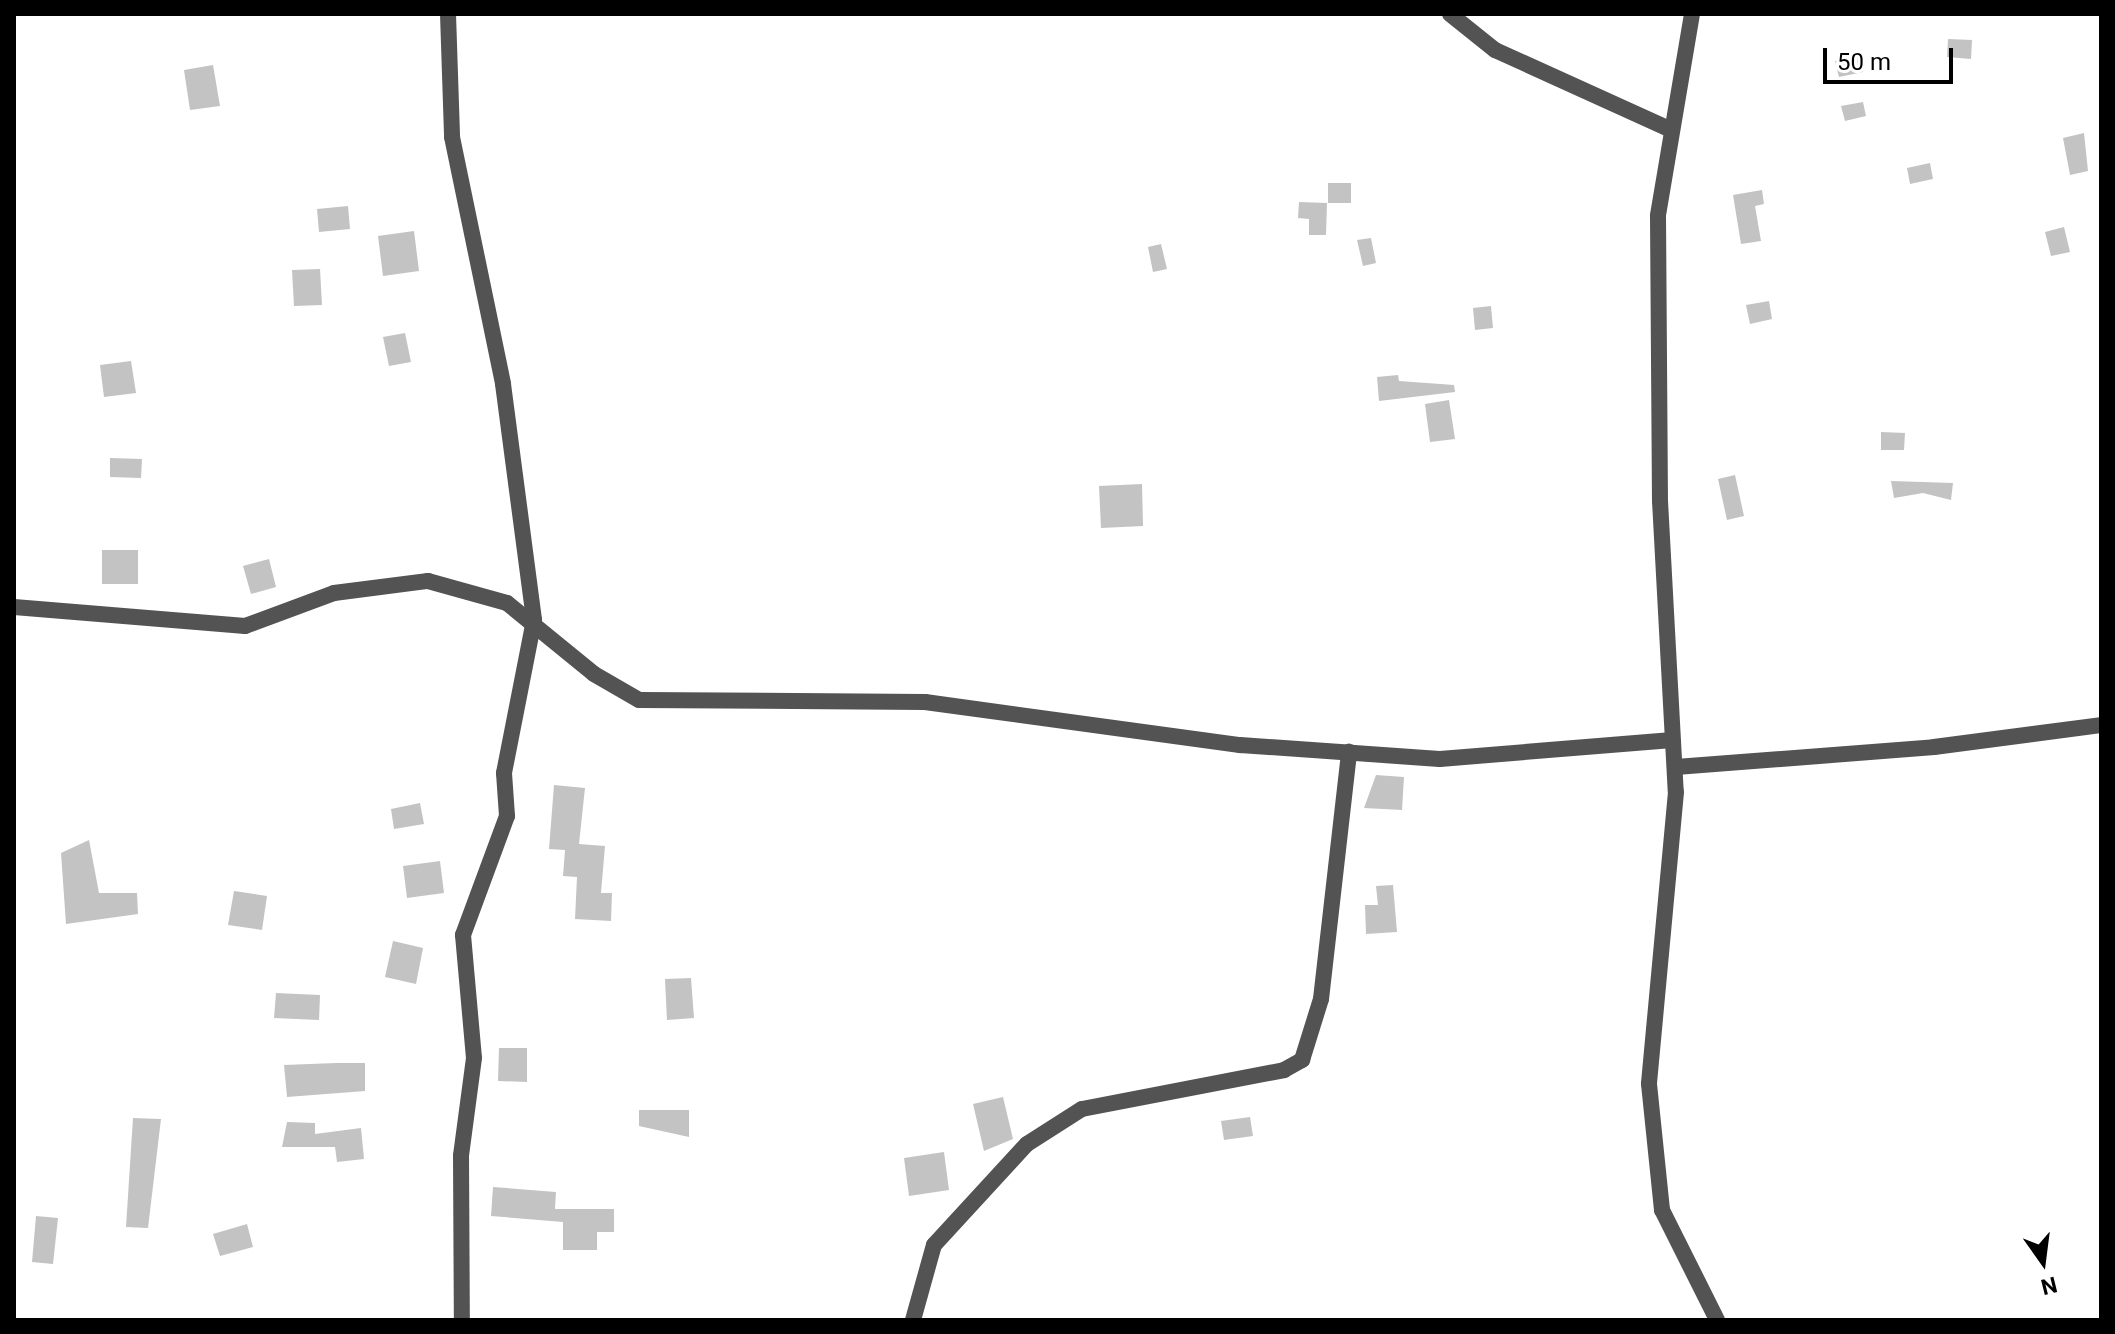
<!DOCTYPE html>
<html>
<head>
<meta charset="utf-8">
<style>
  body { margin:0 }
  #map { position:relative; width:2115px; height:1334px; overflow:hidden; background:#fff; font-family:Roboto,sans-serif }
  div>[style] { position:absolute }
  .building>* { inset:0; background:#c3c3c3 }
  .minor>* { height:16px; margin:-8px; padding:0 8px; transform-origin:8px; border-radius:8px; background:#535353 }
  span { translate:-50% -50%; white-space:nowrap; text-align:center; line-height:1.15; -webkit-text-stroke:7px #fff; paint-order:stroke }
  .frame { position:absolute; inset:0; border:16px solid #000; pointer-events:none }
  .north { position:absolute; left:2003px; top:1222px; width:80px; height:80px; -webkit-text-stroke:6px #fff; paint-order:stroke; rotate:166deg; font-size:22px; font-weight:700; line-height:32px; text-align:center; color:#000 }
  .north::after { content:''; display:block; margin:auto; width:28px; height:36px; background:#000; clip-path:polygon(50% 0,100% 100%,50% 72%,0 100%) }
  .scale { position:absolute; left:1823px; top:48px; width:130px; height:36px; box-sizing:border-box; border:4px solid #000; border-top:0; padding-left:10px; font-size:24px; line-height:28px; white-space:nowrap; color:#000; -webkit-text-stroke:6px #fff; paint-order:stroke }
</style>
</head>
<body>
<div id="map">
  <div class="building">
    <i style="clip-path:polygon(1948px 39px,1972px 40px,1971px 59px,1947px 57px)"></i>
    <i style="clip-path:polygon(1859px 56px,1863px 72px,1839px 77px,1835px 61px)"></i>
    <i style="clip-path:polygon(213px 65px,220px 106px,190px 110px,184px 70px)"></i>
    <i style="clip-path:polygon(1863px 102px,1866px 116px,1845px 121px,1841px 106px)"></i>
    <i style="clip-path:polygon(2084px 133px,2088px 171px,2070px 175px,2063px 138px)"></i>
    <i style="clip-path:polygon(1930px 163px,1933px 179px,1910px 184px,1907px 168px)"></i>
    <i style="clip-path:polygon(1328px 183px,1351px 183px,1351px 203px,1328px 203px)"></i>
    <i style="clip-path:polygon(1762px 190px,1764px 204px,1755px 206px,1761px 241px,1741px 244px,1733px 195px)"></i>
    <i style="clip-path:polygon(1299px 202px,1327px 203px,1326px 235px,1309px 235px,1309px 219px,1298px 218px)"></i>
    <i style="clip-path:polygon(348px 206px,350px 229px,319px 232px,317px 209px)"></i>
    <i style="clip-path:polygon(2064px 227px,2070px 252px,2051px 256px,2045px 232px)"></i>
    <i style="clip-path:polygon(414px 231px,419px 271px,383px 276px,378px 236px)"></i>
    <i style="clip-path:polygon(1371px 238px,1376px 263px,1363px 266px,1357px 240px)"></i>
    <i style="clip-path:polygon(1161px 244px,1167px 269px,1153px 272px,1148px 247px)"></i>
    <i style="clip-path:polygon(320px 269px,322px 305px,294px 306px,292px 270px)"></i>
    <i style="clip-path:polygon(1769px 301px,1772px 319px,1750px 324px,1746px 305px)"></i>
    <i style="clip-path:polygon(1491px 306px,1493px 328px,1475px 330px,1473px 308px)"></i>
    <i style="clip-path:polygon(405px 333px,411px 362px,389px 366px,383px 337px)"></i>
    <i style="clip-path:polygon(131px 361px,136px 393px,104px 397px,100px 365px)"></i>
    <i style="clip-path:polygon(1398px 375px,1399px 381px,1454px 385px,1455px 392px,1379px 401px,1377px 377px)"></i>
    <i style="clip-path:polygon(1449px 400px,1455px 439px,1430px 442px,1425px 404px)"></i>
    <i style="clip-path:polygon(1881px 432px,1905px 433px,1904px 450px,1881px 450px)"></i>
    <i style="clip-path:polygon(110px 458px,142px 459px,141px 478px,110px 477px)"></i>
    <i style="clip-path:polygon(1735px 475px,1744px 516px,1727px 520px,1718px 479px)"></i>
    <i style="clip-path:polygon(1891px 481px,1953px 483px,1951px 500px,1923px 493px,1894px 498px)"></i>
    <i style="clip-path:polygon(1142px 484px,1143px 526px,1101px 528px,1099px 486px)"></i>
    <i style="clip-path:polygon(102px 550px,138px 550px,138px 584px,102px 584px)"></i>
    <i style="clip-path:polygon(269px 559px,276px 587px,251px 594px,243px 566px)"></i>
    <i style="clip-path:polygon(1376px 775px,1404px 777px,1402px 810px,1364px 808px)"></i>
    <i style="clip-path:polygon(554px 785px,585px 788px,579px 844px,605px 846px,601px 893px,612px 893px,611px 921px,575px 919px,577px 877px,563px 876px,565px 850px,549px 849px)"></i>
    <i style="clip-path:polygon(420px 803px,424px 824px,394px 829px,391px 809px)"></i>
    <i style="clip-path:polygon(89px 840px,99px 893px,137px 893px,138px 914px,66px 924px,61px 853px)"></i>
    <i style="clip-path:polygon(440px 861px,444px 893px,407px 898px,403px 866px)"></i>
    <i style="clip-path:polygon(1393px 885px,1397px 932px,1366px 934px,1365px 905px,1378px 905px,1376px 886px)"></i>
    <i style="clip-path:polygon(234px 891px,267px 896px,262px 930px,228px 925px)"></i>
    <i style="clip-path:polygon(393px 941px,423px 948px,416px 984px,385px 977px)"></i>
    <i style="clip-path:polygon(691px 978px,694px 1018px,667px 1020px,665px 979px)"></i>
    <i style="clip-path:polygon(276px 993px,320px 995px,319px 1020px,274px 1018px)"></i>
    <i style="clip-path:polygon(499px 1048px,527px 1048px,527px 1082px,498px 1081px)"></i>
    <i style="clip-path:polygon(336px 1063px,365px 1063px,365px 1091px,287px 1097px,284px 1065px)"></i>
    <i style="clip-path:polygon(1003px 1097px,1013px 1139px,984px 1151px,973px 1104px)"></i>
    <i style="clip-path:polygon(639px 1110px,689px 1110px,689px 1137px,639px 1126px)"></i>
    <i style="clip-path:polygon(1250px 1117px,1253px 1136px,1224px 1140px,1221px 1121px)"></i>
    <i style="clip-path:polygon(133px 1118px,161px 1119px,148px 1228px,126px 1227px)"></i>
    <i style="clip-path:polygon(287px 1122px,315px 1123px,315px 1134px,361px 1128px,364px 1159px,337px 1162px,335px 1147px,282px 1147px)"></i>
    <i style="clip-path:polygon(944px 1152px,949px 1190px,909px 1196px,904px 1158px)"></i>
    <i style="clip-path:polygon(493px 1187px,556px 1192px,555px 1209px,614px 1209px,614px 1232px,597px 1232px,597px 1250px,563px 1250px,563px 1222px,491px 1216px)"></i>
    <i style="clip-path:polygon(36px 1216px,58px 1218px,53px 1264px,32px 1262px)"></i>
    <i style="clip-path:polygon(247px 1224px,253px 1247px,220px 1256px,213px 1234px)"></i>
  </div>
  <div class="minor">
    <i style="left:448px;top:14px;width:123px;rotate:88.1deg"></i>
    <i style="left:452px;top:137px;width:252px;rotate:78.3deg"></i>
    <i style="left:503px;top:384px;width:238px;rotate:82.5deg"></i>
    <i style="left:534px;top:620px;width:156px;rotate:101.1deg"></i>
    <i style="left:504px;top:773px;width:43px;rotate:86deg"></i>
    <i style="left:507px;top:816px;width:127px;rotate:110.3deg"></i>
    <i style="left:463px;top:935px;width:123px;rotate:84.9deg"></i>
    <i style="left:474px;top:1058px;width:99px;rotate:97.6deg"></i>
    <i style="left:461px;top:1156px;width:164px;rotate:89.7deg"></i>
    <i style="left:1450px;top:14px;width:58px;rotate:38.7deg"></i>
    <i style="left:1495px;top:50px;width:191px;rotate:24.4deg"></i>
    <i style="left:1692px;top:14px;width:205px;rotate:99.6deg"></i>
    <i style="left:1658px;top:216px;width:285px;rotate:89.6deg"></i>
    <i style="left:1660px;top:501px;width:291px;rotate:86.9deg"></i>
    <i style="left:1676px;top:792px;width:293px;rotate:95.3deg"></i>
    <i style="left:1649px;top:1084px;width:127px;rotate:84.1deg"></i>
    <i style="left:1662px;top:1210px;width:123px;rotate:63.4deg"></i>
    <i style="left:14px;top:607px;width:232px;rotate:4.7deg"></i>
    <i style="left:245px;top:626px;width:95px;rotate:-20.3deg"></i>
    <i style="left:334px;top:593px;width:95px;rotate:-7.3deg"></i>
    <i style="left:428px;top:581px;width:82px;rotate:15.6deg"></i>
    <i style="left:507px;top:603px;width:112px;rotate:39.2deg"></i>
    <i style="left:594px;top:674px;width:52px;rotate:30deg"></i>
    <i style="left:639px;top:700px;width:286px;rotate:0.4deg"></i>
    <i style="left:925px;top:702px;width:318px;rotate:7.8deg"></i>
    <i style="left:1240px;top:745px;width:200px;rotate:4deg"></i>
    <i style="left:1440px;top:759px;width:233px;rotate:-4.7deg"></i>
    <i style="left:1676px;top:767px;width:259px;rotate:-4.4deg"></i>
    <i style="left:1934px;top:747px;width:168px;rotate:-7.5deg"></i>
    <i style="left:913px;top:1320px;width:78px;rotate:-74.4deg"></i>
    <i style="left:934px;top:1245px;width:137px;rotate:-47.4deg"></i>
    <i style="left:1027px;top:1144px;width:65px;rotate:-32.5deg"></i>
    <i style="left:1082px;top:1109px;width:206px;rotate:-10.9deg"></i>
    <i style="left:1284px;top:1070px;width:21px;rotate:-29deg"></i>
    <i style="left:1302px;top:1060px;width:64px;rotate:-72.7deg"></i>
    <i style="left:1321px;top:999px;width:249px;rotate:-83.5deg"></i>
  </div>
  <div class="frame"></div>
  <div class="north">N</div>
  <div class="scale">50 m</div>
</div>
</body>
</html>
